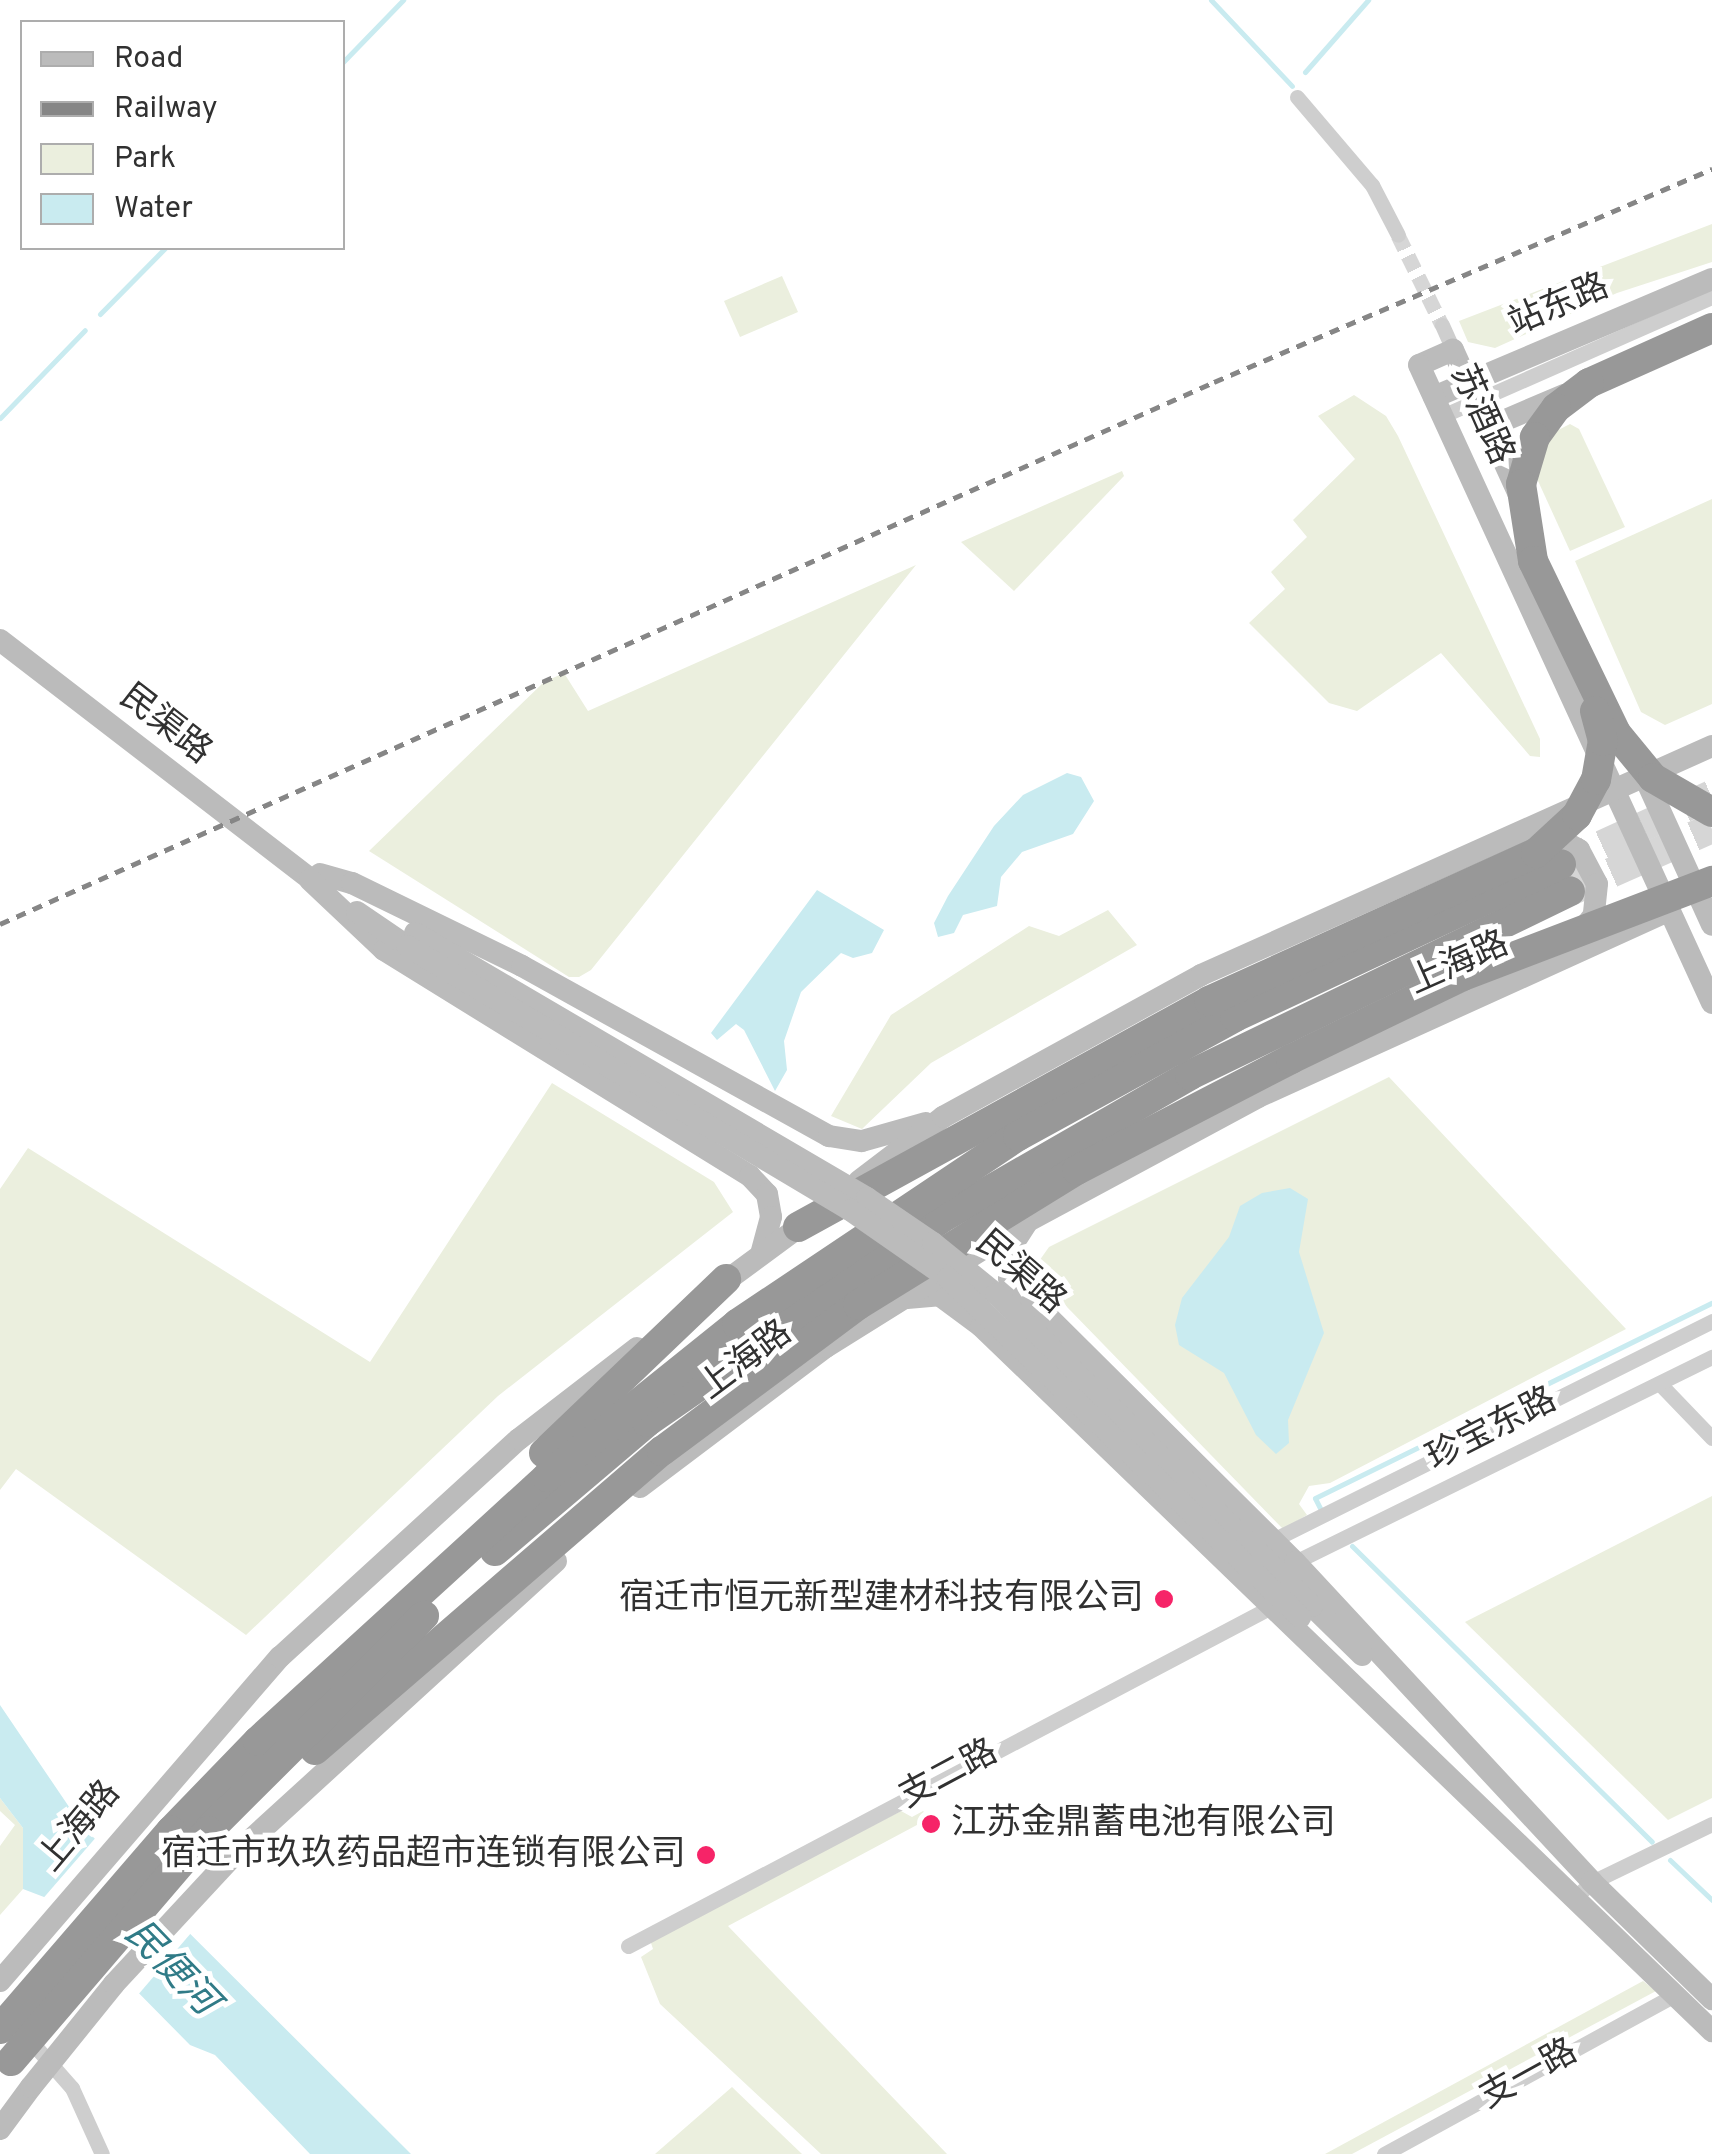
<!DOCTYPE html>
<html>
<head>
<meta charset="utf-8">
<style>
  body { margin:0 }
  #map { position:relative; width:1712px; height:2154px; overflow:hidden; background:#fff; font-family:Overpass,"Noto Sans SC",sans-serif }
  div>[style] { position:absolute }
  .green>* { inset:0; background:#ebefde }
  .water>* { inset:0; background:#c9ebf0 }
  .pier>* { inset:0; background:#fff }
  .stream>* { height:5px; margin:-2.5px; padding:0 2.5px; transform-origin:2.5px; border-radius:2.5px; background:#c9ebf0 }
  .street-tunnel>* { height:15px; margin-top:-7.5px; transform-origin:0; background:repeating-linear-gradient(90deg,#d6d6d6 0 15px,transparent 0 23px) }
  .highway-tunnel>* { height:30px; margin-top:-15px; transform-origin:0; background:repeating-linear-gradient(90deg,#d6d6d6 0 30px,transparent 0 45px) }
  .street>* { height:15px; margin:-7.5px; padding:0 7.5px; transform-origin:7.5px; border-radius:7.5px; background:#cecece }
  .secondary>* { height:22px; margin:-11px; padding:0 11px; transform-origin:11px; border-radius:11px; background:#bbb }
  .highway>* { height:30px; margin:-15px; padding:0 15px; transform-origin:15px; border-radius:15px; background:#989898 }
  .rail>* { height:5px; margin-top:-2.5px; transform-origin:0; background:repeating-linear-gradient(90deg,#868686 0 10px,transparent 0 18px) }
  .secondary-bridge>* { height:22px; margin:-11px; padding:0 11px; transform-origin:11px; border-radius:11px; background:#bbb }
  .highway-bridge>* { height:30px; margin:-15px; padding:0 15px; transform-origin:15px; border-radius:15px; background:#989898 }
  .dots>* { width:28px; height:28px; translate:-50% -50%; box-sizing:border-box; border:5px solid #fff; border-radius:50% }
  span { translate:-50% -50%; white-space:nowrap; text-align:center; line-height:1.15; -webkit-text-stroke:10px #fff; paint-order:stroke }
  .street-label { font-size:35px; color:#313131 }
  .poi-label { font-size:35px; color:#313131 }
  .right { translate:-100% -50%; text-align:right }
  .left { translate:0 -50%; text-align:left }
  .water-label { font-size:38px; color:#307b87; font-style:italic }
  .legend { position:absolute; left:20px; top:20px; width:325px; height:230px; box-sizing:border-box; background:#fff; border:2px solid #adadad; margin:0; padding:12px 18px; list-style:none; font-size:30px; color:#313131 }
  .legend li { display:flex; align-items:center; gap:20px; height:50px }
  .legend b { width:50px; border:2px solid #adadad }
</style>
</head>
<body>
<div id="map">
  <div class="green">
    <i style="clip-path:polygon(1712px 224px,1712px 262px,1617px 293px,1495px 348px,1468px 342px,1459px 321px)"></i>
    <i style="clip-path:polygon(782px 276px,798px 312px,740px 337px,724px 301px)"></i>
    <i style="clip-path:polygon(1354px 395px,1386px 416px,1398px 436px,1540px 739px,1540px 757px,1530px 756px,1441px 653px,1357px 711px,1329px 703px,1249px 623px,1285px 589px,1271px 572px,1307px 537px,1293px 520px,1355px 459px,1318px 416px)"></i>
    <i style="clip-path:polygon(1570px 424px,1579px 429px,1625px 527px,1570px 551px,1523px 448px)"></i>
    <i style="clip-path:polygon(1122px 471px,1124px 476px,1014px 591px,961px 542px)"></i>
    <i style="clip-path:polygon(1712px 499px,1712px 704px,1665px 725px,1641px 712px,1575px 561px)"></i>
    <i style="clip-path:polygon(916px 565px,591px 970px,579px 977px,569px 977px,369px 851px,544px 682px,564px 673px,588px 711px)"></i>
    <i style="clip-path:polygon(1108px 910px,1137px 945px,931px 1063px,862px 1129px,831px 1116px,891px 1015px,1029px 926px,1059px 936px)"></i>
    <i style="clip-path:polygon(1389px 1077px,1626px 1329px,1330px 1483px,1309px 1486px,1299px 1504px,1307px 1515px,1283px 1529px,1032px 1271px,1049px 1247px)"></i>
    <i style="clip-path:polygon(552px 1083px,714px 1182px,733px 1212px,498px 1396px,246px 1635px,16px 1469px,0 1490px,0 1189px,28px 1148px,370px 1362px)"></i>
    <i style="clip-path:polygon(1712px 1496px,1712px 1798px,1668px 1820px,1465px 1622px)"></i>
    <i style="clip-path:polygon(0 1798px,23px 1828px,28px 1858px,23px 1889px,0 1915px,0 1846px,15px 1825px,0 1811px)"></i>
    <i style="clip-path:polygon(901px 1811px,912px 1817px,923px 1811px,930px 1818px,728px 1926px,947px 2154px,821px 2154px,660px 2004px,641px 1957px,653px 1949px,650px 1940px)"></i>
    <i style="clip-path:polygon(1643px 1981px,1656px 1991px,1352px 2154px,1325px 2154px)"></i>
    <i style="clip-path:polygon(732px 2087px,802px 2154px,655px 2154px)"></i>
  </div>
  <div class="water">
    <i style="clip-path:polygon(1067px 773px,1081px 777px,1094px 801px,1073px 834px,1022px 852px,1001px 877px,997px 906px,963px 915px,954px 933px,938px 937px,934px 923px,948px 896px,994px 826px,1023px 795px)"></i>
    <i style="clip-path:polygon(817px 890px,884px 930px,872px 953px,853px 958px,841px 953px,801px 992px,784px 1041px,787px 1070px,775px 1091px,744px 1030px,736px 1024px,717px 1040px,711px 1033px)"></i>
    <i style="clip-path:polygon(1290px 1188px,1308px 1199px,1299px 1252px,1324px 1333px,1288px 1420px,1289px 1443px,1276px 1454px,1256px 1435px,1224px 1373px,1179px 1345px,1175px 1325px,1182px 1298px,1229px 1237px,1240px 1206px,1262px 1193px)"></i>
    <i style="clip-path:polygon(0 1705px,82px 1826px,411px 2154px,310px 2154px,215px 2055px,190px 2045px,44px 1897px,23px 1889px,23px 1828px,0 1798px)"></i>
  </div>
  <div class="pier">
    <i style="clip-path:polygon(98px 1835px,191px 1933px,137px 1996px,40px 1902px)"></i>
  </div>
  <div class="stream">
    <i style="left:1211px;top:0;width:118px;rotate:46.7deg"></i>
    <i style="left:342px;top:63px;width:88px;rotate:-45.9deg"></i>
    <i style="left:1305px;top:72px;width:96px;rotate:-48.8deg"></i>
    <i style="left:100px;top:314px;width:93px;rotate:-45.4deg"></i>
    <i style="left:0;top:418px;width:122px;rotate:-46deg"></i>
    <i style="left:1321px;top:1510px;width:13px;rotate:-117deg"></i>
    <i style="left:1315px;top:1498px;width:442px;rotate:-26.2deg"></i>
    <i style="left:1352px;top:1546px;width:421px;rotate:44.6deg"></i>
    <i style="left:1670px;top:1860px;width:58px;rotate:43.6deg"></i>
  </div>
  <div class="street-tunnel">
    <i style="left:1398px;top:235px;width:100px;rotate:63.9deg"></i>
  </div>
  <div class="highway-tunnel">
    <i style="left:1561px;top:864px;width:166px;rotate:-24.6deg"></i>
    <i style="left:1570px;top:891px;width:155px;rotate:-23.9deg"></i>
  </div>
  <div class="street">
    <i style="left:1297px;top:97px;width:116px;rotate:49.6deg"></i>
    <i style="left:1372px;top:185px;width:56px;rotate:62.5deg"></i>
    <i style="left:1442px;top:325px;width:27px;rotate:66deg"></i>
    <i style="left:1442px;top:416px;width:295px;rotate:-23.8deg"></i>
    <i style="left:1660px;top:1384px;width:75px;rotate:46.1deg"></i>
    <i style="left:1273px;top:1540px;width:491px;rotate:-26.5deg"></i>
    <i style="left:1295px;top:1562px;width:465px;rotate:-26.2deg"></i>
    <i style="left:1572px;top:1900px;width:27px;rotate:-42deg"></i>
    <i style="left:1592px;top:1882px;width:133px;rotate:-25.8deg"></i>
    <i style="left:628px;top:1946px;width:727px;rotate:-27.8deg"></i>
    <i style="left:27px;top:2037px;width:68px;rotate:48.6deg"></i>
    <i style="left:72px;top:2088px;width:72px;rotate:65.6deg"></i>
    <i style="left:1384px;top:2154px;width:332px;rotate:-28.7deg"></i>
  </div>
  <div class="secondary">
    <i style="left:1434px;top:397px;width:302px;rotate:-23deg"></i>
    <i style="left:1489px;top:427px;width:82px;rotate:-23.1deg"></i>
    <i style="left:1520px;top:497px;width:162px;rotate:-114.5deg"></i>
    <i style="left:1453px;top:350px;width:37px;rotate:156deg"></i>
    <i style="left:1419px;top:365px;width:702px;rotate:65.33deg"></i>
    <i style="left:0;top:640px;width:406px;rotate:37.6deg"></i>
    <i style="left:1641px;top:769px;width:171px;rotate:65.5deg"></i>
    <i style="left:1545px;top:831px;width:39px;rotate:29deg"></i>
    <i style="left:1579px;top:850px;width:38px;rotate:62deg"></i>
    <i style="left:1597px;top:884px;width:31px;rotate:96deg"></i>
    <i style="left:1594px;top:915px;width:23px;rotate:128deg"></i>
    <i style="left:320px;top:874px;width:33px;rotate:16deg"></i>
    <i style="left:352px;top:883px;width:189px;rotate:26deg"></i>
    <i style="left:522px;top:966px;width:351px;rotate:29deg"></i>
    <i style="left:829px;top:1136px;width:33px;rotate:9deg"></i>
    <i style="left:862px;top:1141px;width:66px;rotate:-15.7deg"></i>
    <i style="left:310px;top:880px;width:102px;rotate:43.4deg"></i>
    <i style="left:384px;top:950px;width:430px;rotate:31.7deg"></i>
    <i style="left:750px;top:1176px;width:25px;rotate:47deg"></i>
    <i style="left:767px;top:1194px;width:23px;rotate:80deg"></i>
    <i style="left:771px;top:1217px;width:35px;rotate:105deg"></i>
    <i style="left:357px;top:912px;width:60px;rotate:34.2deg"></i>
    <i style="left:859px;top:1181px;width:106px;rotate:-37.3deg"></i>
    <i style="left:943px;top:1117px;width:294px;rotate:-28.8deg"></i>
    <i style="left:1201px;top:975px;width:560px;rotate:-24.14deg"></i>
    <i style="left:1026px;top:1224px;width:30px;rotate:123deg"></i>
    <i style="left:1010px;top:1249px;width:29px;rotate:92deg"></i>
    <i style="left:1009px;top:1278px;width:403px;rotate:44.8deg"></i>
    <i style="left:1295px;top:1562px;width:437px;rotate:47.1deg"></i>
    <i style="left:1592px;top:1882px;width:168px;rotate:44.3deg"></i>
    <i style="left:715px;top:1289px;width:118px;rotate:-36.4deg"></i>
    <i style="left:907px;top:1298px;width:32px;rotate:-5deg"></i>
    <i style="left:939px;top:1295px;width:52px;rotate:36.4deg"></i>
    <i style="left:981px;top:1326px;width:1016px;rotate:43.96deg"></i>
    <i style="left:640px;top:1487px;width:233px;rotate:-37deg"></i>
    <i style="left:826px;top:1347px;width:238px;rotate:-32deg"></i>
    <i style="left:1028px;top:1221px;width:261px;rotate:-28.3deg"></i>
    <i style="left:1258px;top:1097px;width:441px;rotate:-24.4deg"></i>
    <i style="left:1312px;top:1606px;width:70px;rotate:44.4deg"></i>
    <i style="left:234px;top:1855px;width:436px;rotate:-42.4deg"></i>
    <i style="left:0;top:1981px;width:428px;rotate:-49.2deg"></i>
    <i style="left:280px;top:1657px;width:323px;rotate:-42.4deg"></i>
    <i style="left:519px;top:1439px;width:149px;rotate:-37.6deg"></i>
    <i style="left:0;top:2129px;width:52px;rotate:-53.6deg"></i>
  </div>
  <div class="highway">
    <i style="left:798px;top:1227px;width:469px;rotate:-28.8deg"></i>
    <i style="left:544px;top:1453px;width:252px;rotate:-43.7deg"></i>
    <i style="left:495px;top:1551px;width:199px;rotate:-40.3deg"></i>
    <i style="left:647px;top:1422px;width:356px;rotate:-34.7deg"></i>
    <i style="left:940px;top:1219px;width:289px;rotate:-29.9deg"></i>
    <i style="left:1190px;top:1075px;width:422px;rotate:-25.8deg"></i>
    <i style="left:315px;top:1750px;width:458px;rotate:-40.8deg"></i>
    <i style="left:662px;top:1451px;width:244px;rotate:-36.7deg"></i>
    <i style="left:858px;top:1305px;width:257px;rotate:-31.7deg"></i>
    <i style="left:1077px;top:1170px;width:241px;rotate:-27.4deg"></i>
    <i style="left:171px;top:1831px;width:125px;rotate:-46deg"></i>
    <i style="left:258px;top:1741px;width:391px;rotate:-42.4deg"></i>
    <i style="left:547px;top:1477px;width:244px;rotate:-38.8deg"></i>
    <i style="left:737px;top:1324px;width:338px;rotate:-33.8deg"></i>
    <i style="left:1018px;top:1136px;width:247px;rotate:-28.7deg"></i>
    <i style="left:1235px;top:1017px;width:360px;rotate:-25.1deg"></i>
    <i style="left:208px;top:1831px;width:305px;rotate:-44.9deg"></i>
  </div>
  <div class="rail">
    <i style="left:0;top:924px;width:1329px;rotate:-24.06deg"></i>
    <i style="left:1214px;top:382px;width:542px;rotate:-23.16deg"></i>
  </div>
  <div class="secondary-bridge">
    <i style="left:415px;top:933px;width:524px;rotate:30.38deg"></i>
    <i style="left:867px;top:1198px;width:80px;rotate:34.3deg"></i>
    <i style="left:933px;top:1243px;width:81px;rotate:39deg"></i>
    <i style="left:996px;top:1294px;width:444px;rotate:44.6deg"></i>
    <i style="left:407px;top:946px;width:516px;rotate:30.79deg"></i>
    <i style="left:850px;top:1210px;width:119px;rotate:34.8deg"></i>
    <i style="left:948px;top:1278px;width:489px;rotate:43.9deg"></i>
    <i style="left:31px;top:2087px;width:132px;rotate:-51.1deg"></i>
    <i style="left:114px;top:1984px;width:176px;rotate:-47.1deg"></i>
  </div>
  <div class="highway-bridge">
    <i style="left:1712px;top:328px;width:135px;rotate:155.9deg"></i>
    <i style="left:1589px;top:383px;width:41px;rotate:142.9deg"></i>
    <i style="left:1556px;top:408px;width:36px;rotate:126deg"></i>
    <i style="left:1535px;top:437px;width:49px;rotate:106.6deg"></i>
    <i style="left:1521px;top:484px;width:78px;rotate:81.1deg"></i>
    <i style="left:1533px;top:561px;width:191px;rotate:64.2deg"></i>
    <i style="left:1616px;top:733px;width:58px;rotate:50.6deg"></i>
    <i style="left:1653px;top:778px;width:68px;rotate:30deg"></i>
    <i style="left:1209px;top:1001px;width:359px;rotate:-24.4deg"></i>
    <i style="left:1536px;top:853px;width:56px;rotate:-42.8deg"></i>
    <i style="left:1577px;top:815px;width:40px;rotate:-62deg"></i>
    <i style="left:1596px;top:780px;width:40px;rotate:-80deg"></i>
    <i style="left:1603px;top:741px;width:31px;rotate:-105deg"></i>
    <i style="left:1291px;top:1059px;width:191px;rotate:-25.8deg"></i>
    <i style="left:1463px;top:976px;width:267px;rotate:-20.9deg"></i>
    <i style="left:0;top:2029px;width:262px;rotate:-49.2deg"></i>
    <i style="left:11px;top:2061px;width:303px;rotate:-49.4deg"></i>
  </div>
  <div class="dots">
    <i style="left:1164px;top:1599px;background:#f62468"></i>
    <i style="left:931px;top:1824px;background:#f62468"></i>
    <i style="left:706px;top:1855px;background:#f62468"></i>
  </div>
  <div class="street-label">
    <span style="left:1559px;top:306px;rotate:-23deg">站东路</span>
    <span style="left:1481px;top:415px;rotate:66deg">苏酒路</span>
    <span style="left:165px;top:725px;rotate:38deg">民渠路</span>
    <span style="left:1459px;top:964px;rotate:-24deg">上海路</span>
    <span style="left:1020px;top:1273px;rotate:41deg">民渠路</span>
    <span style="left:746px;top:1361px;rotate:-37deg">上海路</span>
    <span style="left:1492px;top:1430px;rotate:-27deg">珍宝东路</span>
    <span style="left:949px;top:1775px;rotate:-28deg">支二路</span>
    <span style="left:80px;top:1827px;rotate:-50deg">上海路</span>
    <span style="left:1529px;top:2075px;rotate:-29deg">支一路</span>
  </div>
  <div class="poi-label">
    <span class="right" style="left:1144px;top:1599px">宿迁市恒元新型建材科技有限公司</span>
    <span class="left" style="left:951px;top:1824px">江苏金鼎蓄电池有限公司</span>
    <span class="right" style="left:686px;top:1855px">宿迁市玖玖药品超市连锁有限公司</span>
  </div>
  <div class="water-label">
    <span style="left:170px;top:1969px;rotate:46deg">民便河</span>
  </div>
  <ul class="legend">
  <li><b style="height:12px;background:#bbb"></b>Road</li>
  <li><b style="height:12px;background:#868686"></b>Railway</li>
  <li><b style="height:28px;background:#ebefde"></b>Park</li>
  <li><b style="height:28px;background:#c9ebf0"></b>Water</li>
  </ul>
</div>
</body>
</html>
